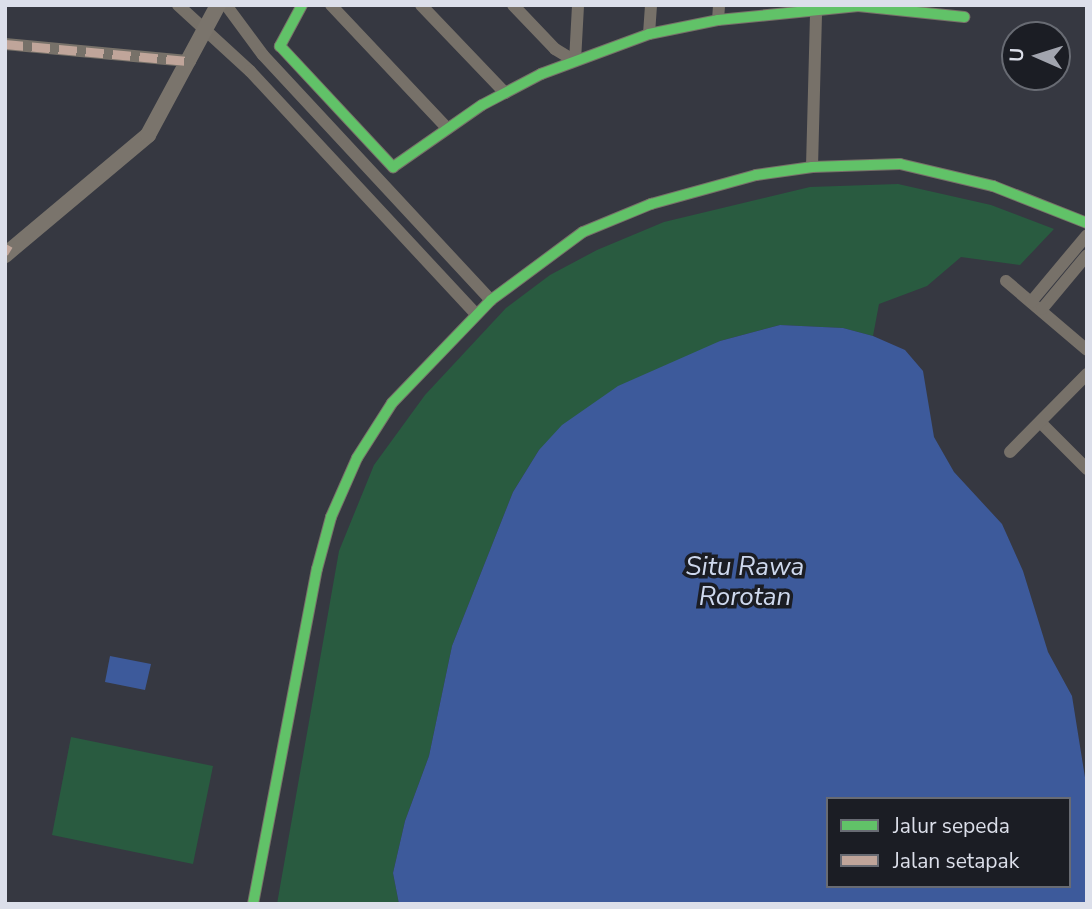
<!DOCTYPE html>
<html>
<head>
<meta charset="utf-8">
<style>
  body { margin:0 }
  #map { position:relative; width:1092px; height:909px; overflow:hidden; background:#363841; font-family:"Nunito Sans",sans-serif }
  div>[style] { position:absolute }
  .green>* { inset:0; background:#295b40 }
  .water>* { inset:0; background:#3d5a9b }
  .street>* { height:12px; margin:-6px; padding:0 6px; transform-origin:6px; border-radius:6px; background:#777169 }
  .secondary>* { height:16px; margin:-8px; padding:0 8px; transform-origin:8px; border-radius:8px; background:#7a746c }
  .quiet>* { height:9px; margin-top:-4.5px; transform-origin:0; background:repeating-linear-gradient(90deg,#c0a59a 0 18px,transparent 0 27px) }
  .cycleway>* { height:10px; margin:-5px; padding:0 5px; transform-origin:5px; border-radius:5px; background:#61c268 }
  span { translate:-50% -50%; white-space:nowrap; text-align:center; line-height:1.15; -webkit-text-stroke:7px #1b1d24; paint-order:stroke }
  .water-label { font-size:26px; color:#ced8ed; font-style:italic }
  .frame { position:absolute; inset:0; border:7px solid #dcdfea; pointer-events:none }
  .legend { position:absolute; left:826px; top:797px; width:245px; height:91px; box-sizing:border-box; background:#1b1d24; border:2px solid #686b73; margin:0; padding:9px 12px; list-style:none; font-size:21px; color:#dcdfea }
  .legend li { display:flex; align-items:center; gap:14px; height:35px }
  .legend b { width:35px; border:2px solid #686b73 }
  .north { position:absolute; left:1001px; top:21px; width:70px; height:70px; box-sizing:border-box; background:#1b1d24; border:2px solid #686b73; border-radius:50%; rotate:273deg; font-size:19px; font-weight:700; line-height:28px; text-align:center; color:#dcdfea }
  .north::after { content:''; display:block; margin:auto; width:24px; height:32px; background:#a2a5af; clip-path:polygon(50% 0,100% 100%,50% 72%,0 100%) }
</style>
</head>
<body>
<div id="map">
  <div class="green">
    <i style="clip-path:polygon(898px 184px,991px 205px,1054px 229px,1020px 265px,961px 257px,927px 286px,879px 304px,873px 336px,843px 328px,780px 325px,720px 341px,539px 450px,513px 492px,452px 646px,429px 756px,405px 821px,393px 873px,399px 904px,277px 904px,339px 551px,374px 465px,425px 395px,506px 308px,550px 275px,597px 250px,664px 222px,810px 187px)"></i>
    <i style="clip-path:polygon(71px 737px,213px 766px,193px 864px,52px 835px)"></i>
  </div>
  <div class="water">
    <i style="clip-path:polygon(evenodd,780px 325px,843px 328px,873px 336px,905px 350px,923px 371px,934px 437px,954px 472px,1002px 524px,1023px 571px,1048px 652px,1072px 696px,1087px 790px,1087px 904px,399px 904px,393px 873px,405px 821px,429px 756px,452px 646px,513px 492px,539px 450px,562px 425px,618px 386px,720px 341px,780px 325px,828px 799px,1069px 799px,1069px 886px,828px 886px,828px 799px)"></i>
    <i style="clip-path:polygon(110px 656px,151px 664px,145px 690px,105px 682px)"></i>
  </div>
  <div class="street">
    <i style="left:178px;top:5px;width:98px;rotate:42.5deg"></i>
    <i style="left:250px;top:71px;width:332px;rotate:47.1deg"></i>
    <i style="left:226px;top:5px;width:62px;rotate:53.5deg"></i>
    <i style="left:263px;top:55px;width:335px;rotate:47.1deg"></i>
    <i style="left:302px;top:5px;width:47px;rotate:118.2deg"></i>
    <i style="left:280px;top:46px;width:166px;rotate:47deg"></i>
    <i style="left:393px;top:167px;width:108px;rotate:-34.9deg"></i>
    <i style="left:482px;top:105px;width:67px;rotate:-27.7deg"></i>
    <i style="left:541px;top:74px;width:115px;rotate:-20.3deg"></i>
    <i style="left:649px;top:34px;width:70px;rotate:-11.5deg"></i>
    <i style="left:718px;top:20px;width:141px;rotate:-5.7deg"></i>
    <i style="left:858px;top:6px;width:107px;rotate:5.9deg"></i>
    <i style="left:331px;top:5px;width:170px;rotate:46.7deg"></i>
    <i style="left:421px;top:5px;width:122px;rotate:46.3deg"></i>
    <i style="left:513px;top:5px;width:61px;rotate:46.3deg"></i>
    <i style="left:555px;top:49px;width:23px;rotate:31deg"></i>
    <i style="left:575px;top:61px;width:56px;rotate:-86.9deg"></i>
    <i style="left:718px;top:20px;width:15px;rotate:-86deg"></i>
    <i style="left:649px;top:34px;width:29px;rotate:-86deg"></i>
    <i style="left:5px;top:44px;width:186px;rotate:5.3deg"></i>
    <i style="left:812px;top:167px;width:156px;rotate:-88.5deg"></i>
    <i style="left:1006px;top:281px;width:106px;rotate:40.4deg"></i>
    <i style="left:1031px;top:302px;width:87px;rotate:-50.1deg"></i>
    <i style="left:1042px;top:309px;width:70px;rotate:-50.2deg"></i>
    <i style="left:1042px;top:424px;width:64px;rotate:45deg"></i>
    <i style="left:1010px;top:452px;width:110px;rotate:-45.4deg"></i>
    <i style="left:253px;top:904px;width:341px;rotate:-79.2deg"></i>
    <i style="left:317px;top:569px;width:54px;rotate:-74.9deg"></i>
    <i style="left:331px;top:517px;width:64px;rotate:-66.2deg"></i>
    <i style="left:357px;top:458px;width:65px;rotate:-57.5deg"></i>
    <i style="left:392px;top:403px;width:143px;rotate:-46.1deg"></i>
    <i style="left:491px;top:300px;width:114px;rotate:-36.5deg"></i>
    <i style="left:583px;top:232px;width:74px;rotate:-22.4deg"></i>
    <i style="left:651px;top:204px;width:109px;rotate:-15.4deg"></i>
    <i style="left:756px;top:175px;width:57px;rotate:-8.1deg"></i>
    <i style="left:812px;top:167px;width:88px;rotate:-2deg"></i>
    <i style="left:900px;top:164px;width:96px;rotate:13.3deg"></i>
    <i style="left:993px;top:186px;width:101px;rotate:21.5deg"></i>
  </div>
  <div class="secondary">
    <i style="left:5px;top:255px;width:187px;rotate:-40deg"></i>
    <i style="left:148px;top:135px;width:148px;rotate:-61.7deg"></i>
  </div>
  <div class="quiet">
    <i style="left:5px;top:44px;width:186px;rotate:5.3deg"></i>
    <i style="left:5px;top:248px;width:6px;rotate:31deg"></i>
  </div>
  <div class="cycleway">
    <i style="left:302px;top:5px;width:47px;rotate:118.2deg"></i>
    <i style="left:280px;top:46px;width:166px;rotate:47deg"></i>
    <i style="left:393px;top:167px;width:108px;rotate:-34.9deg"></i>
    <i style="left:482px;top:105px;width:67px;rotate:-27.7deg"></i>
    <i style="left:541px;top:74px;width:115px;rotate:-20.3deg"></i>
    <i style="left:649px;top:34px;width:70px;rotate:-11.5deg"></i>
    <i style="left:718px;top:20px;width:141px;rotate:-5.7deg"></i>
    <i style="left:858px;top:6px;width:107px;rotate:5.9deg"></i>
    <i style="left:253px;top:904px;width:341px;rotate:-79.2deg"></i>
    <i style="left:317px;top:569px;width:54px;rotate:-74.9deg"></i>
    <i style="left:331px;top:517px;width:64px;rotate:-66.2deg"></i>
    <i style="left:357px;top:458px;width:65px;rotate:-57.5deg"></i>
    <i style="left:392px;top:403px;width:143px;rotate:-46.1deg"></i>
    <i style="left:491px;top:300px;width:114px;rotate:-36.5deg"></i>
    <i style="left:583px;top:232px;width:74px;rotate:-22.4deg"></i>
    <i style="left:651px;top:204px;width:109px;rotate:-15.4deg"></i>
    <i style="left:756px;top:175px;width:57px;rotate:-8.1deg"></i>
    <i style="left:812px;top:167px;width:88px;rotate:-2deg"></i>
    <i style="left:900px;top:164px;width:96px;rotate:13.3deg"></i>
    <i style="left:993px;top:186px;width:101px;rotate:21.5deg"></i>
  </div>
  <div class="water-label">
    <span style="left:745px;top:582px">Situ Rawa<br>Rorotan</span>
  </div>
  <div class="frame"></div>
  <ul class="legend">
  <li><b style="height:9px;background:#61c268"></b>Jalur sepeda</li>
  <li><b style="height:9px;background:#c0a59a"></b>Jalan setapak</li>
  </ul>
  <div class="north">U</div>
</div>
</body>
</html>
